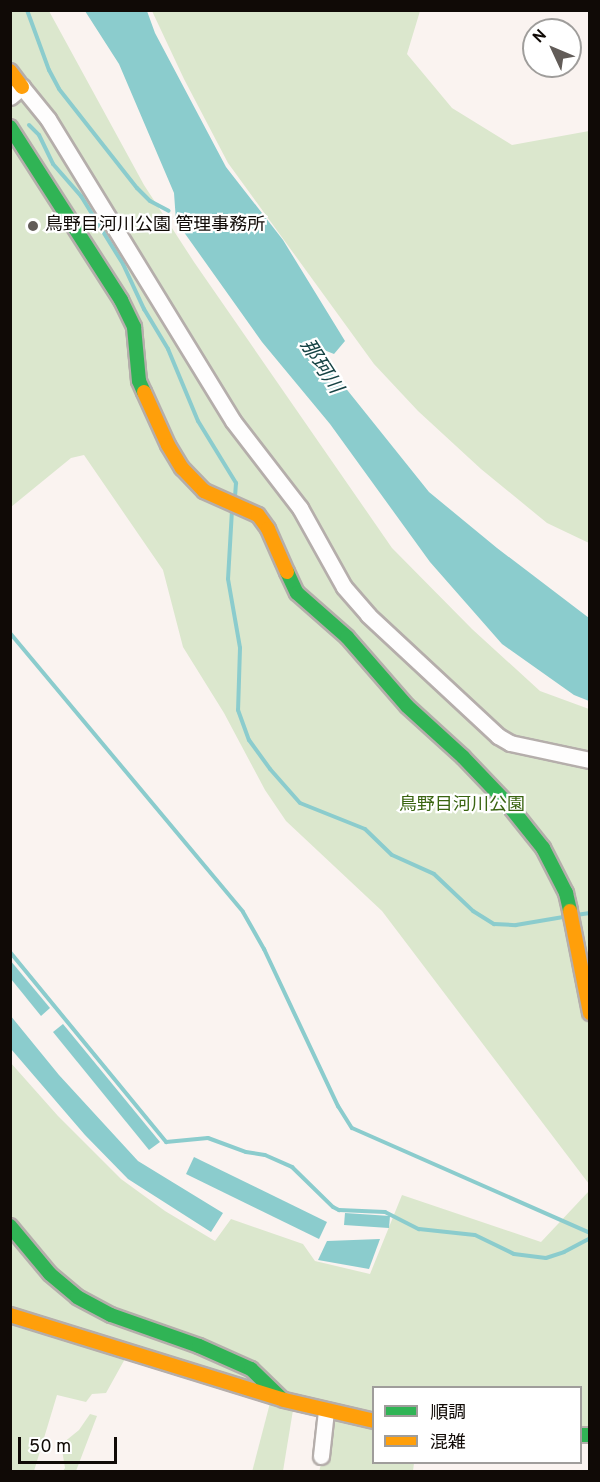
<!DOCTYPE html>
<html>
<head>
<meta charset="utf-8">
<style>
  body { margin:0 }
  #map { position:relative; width:600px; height:1482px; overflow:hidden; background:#faf3f0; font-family:Overpass,"Noto Sans JP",sans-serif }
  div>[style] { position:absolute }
  .green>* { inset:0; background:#dbe7cd }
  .water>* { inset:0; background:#8bcccd }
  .stream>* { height:4px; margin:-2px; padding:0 2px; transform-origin:2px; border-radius:2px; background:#8bcccd }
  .roads { filter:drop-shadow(2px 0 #b5aeab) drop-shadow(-2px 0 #b5aeab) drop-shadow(0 2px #b5aeab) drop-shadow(0 -2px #b5aeab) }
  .street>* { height:15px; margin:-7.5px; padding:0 7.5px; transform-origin:7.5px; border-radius:7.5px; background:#fefdfd }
  .fast>* { height:14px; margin:-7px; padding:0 7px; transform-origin:7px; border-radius:7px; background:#30b455 }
  .slow>* { height:14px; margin:-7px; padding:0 7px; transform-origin:7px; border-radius:7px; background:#ff9f0a }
  .dots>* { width:16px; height:16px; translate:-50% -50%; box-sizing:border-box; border:3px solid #fff; border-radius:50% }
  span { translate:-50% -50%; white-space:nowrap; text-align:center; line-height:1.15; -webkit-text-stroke:4.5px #fff; paint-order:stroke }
  .poi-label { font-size:18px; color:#100a06 }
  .left { translate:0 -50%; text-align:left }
  .park-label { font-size:18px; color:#3a6511 }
  .water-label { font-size:20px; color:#164344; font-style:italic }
  .frame { position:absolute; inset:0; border:12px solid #100a06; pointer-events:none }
  .legend { position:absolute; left:372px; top:1386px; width:210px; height:78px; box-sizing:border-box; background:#fff; border:2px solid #9f9d9b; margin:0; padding:8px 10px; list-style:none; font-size:18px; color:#100a06 }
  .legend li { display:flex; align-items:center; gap:12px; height:30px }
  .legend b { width:30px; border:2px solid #9f9d9b }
  .north { position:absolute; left:522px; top:18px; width:60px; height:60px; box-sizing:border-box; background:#fff; border:2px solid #9f9d9b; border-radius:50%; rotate:314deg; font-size:16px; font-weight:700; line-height:24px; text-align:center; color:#100a06 }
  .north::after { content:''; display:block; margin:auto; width:21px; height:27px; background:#625c58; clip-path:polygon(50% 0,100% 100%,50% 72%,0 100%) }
  .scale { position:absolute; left:18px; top:1437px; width:99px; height:27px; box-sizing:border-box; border:3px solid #100a06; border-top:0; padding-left:8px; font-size:18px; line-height:21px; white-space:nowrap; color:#100a06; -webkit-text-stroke:4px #fff; paint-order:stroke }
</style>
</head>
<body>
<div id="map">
  <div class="green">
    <i style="clip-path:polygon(11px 11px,49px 11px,144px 185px,194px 262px,392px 548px,472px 629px,540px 691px,589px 709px,589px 1184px,382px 911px,286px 821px,265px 790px,224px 713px,183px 647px,163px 570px,84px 455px,71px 458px,11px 507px)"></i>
    <i style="clip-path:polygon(152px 11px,420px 11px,407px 54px,452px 108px,512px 145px,589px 131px,589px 543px,547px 523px,481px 469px,418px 411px,374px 364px,228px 163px,184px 79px)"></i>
    <i style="clip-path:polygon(10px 1062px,58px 1116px,121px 1179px,165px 1211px,215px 1241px,231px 1219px,303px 1244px,315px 1261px,370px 1274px,402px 1195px,541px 1242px,589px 1191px,589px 1432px,581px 1432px,580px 1388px,374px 1388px,373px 1415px,131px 1348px,106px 1393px,92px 1394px,86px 1402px,57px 1395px,34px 1471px,11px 1471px)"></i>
    <i style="clip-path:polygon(270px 1403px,293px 1410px,283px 1471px,252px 1472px)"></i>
    <i style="clip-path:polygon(90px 1414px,97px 1416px,76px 1471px,63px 1471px,65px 1468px,62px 1450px,63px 1443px,79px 1430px)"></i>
    <i style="clip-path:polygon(332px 1419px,373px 1428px,374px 1462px,414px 1463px,413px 1471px,319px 1472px)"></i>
  </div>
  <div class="water">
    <i style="clip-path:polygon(85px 11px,147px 11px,155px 33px,226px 167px,283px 240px,345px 341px,334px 354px,324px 350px,344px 386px,429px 492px,497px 548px,589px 618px,589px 701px,574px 695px,502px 644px,430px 562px,330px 424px,262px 342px,176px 221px,174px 193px,119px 64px)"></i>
    <i style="clip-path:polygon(10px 960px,50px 1008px,41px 1016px,11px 979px)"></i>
    <i style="clip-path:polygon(10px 1015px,59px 1075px,138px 1161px,223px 1213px,211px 1232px,128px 1179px,85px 1135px,11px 1049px)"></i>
    <i style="clip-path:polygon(63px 1024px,160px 1142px,149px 1150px,53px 1032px)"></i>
    <i style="clip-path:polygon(194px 1157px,327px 1222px,319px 1239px,186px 1174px)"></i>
    <i style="clip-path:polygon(345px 1213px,390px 1216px,389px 1228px,344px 1225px)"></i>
    <i style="clip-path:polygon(380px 1239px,369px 1269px,318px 1260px,327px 1241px)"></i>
  </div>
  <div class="stream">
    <i style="left:27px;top:10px;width:64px;rotate:69.9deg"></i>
    <i style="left:49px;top:70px;width:21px;rotate:62deg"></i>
    <i style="left:59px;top:89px;width:126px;rotate:51.8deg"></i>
    <i style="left:137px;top:188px;width:18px;rotate:45deg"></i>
    <i style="left:150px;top:201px;width:21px;rotate:28deg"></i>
    <i style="left:29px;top:125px;width:14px;rotate:45deg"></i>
    <i style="left:39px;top:135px;width:32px;rotate:64deg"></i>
    <i style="left:53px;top:164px;width:43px;rotate:48.8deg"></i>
    <i style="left:81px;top:196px;width:80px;rotate:58.3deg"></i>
    <i style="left:123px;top:264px;width:50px;rotate:65deg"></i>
    <i style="left:144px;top:309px;width:47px;rotate:59deg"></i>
    <i style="left:168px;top:349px;width:78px;rotate:67.4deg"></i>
    <i style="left:198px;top:421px;width:73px;rotate:58.5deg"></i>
    <i style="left:236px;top:483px;width:14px;rotate:94deg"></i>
    <i style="left:232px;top:510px;width:69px;rotate:93.3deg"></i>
    <i style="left:228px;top:579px;width:70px;rotate:80.1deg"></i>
    <i style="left:240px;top:648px;width:62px;rotate:91.8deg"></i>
    <i style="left:238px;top:710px;width:32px;rotate:70deg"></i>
    <i style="left:249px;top:740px;width:36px;rotate:54deg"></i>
    <i style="left:270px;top:769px;width:45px;rotate:48.6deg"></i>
    <i style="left:300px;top:803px;width:70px;rotate:21.8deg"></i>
    <i style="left:365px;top:829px;width:37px;rotate:44deg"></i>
    <i style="left:392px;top:855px;width:46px;rotate:24.3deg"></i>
    <i style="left:434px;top:874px;width:54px;rotate:43.5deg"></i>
    <i style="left:473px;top:911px;width:25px;rotate:32deg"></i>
    <i style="left:494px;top:924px;width:22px;rotate:3deg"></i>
    <i style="left:516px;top:925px;width:48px;rotate:-9.7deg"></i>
    <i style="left:10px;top:633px;width:363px;rotate:50.1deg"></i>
    <i style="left:243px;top:912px;width:43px;rotate:60.4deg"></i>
    <i style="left:264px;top:949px;width:174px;rotate:64.8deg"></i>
    <i style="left:338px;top:1106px;width:26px;rotate:58deg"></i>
    <i style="left:352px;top:1128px;width:260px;rotate:23.8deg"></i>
    <i style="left:576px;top:915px;width:14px;rotate:-8deg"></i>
    <i style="left:10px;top:952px;width:246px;rotate:50.6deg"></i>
    <i style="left:166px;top:1142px;width:42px;rotate:-5.4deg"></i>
    <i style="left:208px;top:1138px;width:40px;rotate:20.2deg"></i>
    <i style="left:246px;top:1152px;width:19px;rotate:9deg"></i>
    <i style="left:265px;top:1155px;width:30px;rotate:24deg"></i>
    <i style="left:292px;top:1167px;width:57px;rotate:44.3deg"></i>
    <i style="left:333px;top:1207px;width:7px;rotate:27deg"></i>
    <i style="left:339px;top:1210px;width:46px;rotate:2.5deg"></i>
    <i style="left:385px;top:1212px;width:38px;rotate:27deg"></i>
    <i style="left:419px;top:1229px;width:56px;rotate:6.1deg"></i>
    <i style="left:475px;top:1235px;width:43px;rotate:26deg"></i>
    <i style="left:514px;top:1254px;width:32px;rotate:7deg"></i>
    <i style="left:546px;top:1258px;width:19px;rotate:-18deg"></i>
    <i style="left:564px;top:1252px;width:30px;rotate:-28deg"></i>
  </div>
  <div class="roads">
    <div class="street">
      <i style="left:10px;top:97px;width:16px;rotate:-40deg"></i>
      <i style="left:22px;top:87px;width:41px;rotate:50.9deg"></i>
      <i style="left:48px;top:119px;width:354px;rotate:58.5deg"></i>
      <i style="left:233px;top:421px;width:110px;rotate:52.4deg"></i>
      <i style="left:300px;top:508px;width:90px;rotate:60.9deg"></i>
      <i style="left:344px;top:587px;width:37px;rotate:49deg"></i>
      <i style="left:368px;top:615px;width:178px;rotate:42.9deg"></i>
      <i style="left:498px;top:736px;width:14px;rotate:30deg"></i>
      <i style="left:510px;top:743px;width:82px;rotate:12deg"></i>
      <i style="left:321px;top:1456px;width:45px;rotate:-83.7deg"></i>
    </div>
    <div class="fast">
      <i style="left:10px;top:127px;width:206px;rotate:57.3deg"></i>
      <i style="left:121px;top:300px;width:30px;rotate:64deg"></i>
      <i style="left:134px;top:327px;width:54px;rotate:84.7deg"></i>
      <i style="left:139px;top:381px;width:12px;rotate:66deg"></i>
      <i style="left:287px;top:572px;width:23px;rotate:65deg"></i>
      <i style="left:297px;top:593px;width:67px;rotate:41.3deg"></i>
      <i style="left:347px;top:637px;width:91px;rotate:49deg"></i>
      <i style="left:407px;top:706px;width:76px;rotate:42.3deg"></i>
      <i style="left:463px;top:757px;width:64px;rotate:46.3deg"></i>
      <i style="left:507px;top:803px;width:58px;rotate:51.3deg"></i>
      <i style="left:543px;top:848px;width:51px;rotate:62.9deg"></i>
      <i style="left:566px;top:893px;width:18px;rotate:77deg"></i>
      <i style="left:10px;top:1226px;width:62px;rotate:50.2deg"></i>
      <i style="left:50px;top:1274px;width:35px;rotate:40deg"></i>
      <i style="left:77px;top:1297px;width:38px;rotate:28deg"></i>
      <i style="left:111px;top:1315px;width:93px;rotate:19.4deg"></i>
      <i style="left:199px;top:1346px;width:57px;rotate:23.9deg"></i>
      <i style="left:251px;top:1369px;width:42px;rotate:44deg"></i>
      <i style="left:580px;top:1435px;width:10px"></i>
    </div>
    <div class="slow">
      <i style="left:10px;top:71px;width:20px;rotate:53deg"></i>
      <i style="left:144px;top:392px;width:58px;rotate:65.6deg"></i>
      <i style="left:168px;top:445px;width:27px;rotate:59deg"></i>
      <i style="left:182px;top:468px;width:32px;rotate:46deg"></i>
      <i style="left:204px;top:491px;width:59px;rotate:24deg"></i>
      <i style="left:258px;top:515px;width:17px;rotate:54deg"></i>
      <i style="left:268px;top:529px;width:47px;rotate:66.2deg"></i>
      <i style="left:570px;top:911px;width:104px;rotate:78.9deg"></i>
      <i style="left:10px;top:1315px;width:287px;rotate:17.2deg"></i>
      <i style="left:284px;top:1400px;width:92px;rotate:13.1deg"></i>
    </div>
  </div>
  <div class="dots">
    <i style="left:33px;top:226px;background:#625c58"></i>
  </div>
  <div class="poi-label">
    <span class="left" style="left:45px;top:226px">鳥野目河川公園 管理事務所</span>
  </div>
  <div class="park-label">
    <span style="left:462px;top:806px">鳥野目河川公園</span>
  </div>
  <div class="water-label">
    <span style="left:320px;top:367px;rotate:57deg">那珂川</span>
  </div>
  <div class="frame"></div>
  <ul class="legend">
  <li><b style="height:8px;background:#30b455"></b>順調</li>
  <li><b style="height:8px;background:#ff9f0a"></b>混雑</li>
  </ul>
  <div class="north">N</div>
  <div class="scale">50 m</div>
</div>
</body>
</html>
